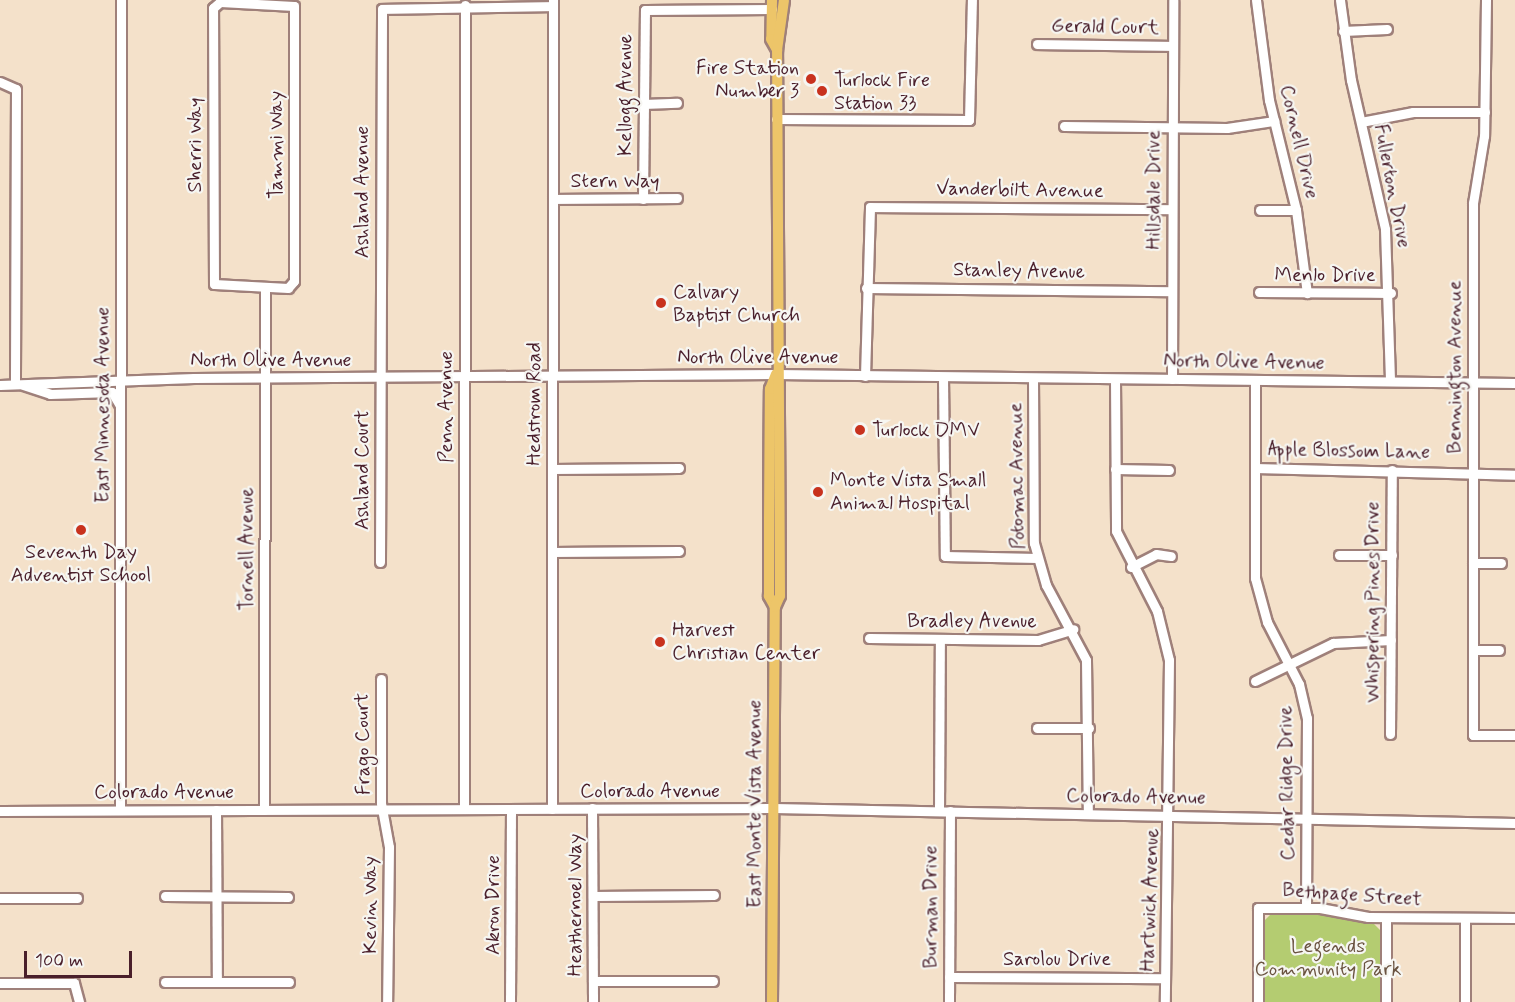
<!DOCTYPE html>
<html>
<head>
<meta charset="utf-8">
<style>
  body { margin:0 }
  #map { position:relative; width:1515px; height:1002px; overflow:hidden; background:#f4e1ca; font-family:Mynerve,sans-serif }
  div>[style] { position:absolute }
  .green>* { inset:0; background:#b4cc71 }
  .roads { filter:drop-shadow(2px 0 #9f807a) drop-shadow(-2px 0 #9f807a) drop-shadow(0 2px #9f807a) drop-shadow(0 -2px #9f807a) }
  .minor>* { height:9px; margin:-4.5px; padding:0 4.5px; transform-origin:4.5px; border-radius:4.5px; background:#fff }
  .major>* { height:10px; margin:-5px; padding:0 5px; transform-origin:5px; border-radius:5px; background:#edc569 }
  .dots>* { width:16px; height:16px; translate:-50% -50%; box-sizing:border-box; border:3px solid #f6f6f2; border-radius:50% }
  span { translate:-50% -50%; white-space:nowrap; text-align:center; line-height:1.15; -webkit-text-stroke:4.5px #f6f6f2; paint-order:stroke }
  .street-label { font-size:20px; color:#4a1f2b }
  .poi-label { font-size:20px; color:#4a1f2b }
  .right { translate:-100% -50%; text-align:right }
  .left { translate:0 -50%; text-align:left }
  .park-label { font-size:20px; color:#6a5340 }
  .scale { position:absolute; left:24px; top:951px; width:108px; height:27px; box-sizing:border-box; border:3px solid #4a1f2b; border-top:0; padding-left:8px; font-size:18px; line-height:21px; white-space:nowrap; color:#4a1f2b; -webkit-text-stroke:4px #f6f6f2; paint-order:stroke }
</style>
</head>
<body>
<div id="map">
  <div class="green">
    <i style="clip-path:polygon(1272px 913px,1331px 914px,1373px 923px,1381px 931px,1381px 1002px,1263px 1002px,1263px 922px)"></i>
  </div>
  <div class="roads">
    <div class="minor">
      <i style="left:1256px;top:0;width:101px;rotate:82.6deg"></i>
      <i style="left:1269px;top:100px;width:113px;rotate:76.2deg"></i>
      <i style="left:1296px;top:210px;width:84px;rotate:82.5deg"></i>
      <i style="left:1340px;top:0;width:81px;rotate:82.2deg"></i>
      <i style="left:1351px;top:80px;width:153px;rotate:77.1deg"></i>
      <i style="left:1385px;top:229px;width:152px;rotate:88.1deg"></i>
      <i style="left:1486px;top:0;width:136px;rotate:90.8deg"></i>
      <i style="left:1484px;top:136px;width:68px;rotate:99.3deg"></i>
      <i style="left:1473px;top:203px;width:532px;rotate:90deg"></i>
      <i style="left:1473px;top:735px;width:42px"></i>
      <i style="left:220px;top:2px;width:74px;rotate:3.1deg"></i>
      <i style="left:294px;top:6px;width:275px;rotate:90deg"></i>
      <i style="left:294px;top:281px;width:9px;rotate:131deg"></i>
      <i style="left:288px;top:288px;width:74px;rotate:-176.9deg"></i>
      <i style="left:214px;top:284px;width:276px;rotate:-90.2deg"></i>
      <i style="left:213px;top:8px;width:9px;rotate:-41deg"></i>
      <i style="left:1343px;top:31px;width:44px;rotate:-2.6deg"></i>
      <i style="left:1037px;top:44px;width:136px;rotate:0.8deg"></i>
      <i style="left:0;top:82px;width:17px;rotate:24deg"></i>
      <i style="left:16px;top:89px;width:295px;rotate:90.2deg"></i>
      <i style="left:643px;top:104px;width:34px;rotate:-2deg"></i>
      <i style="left:776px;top:119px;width:193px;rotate:0.3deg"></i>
      <i style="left:969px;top:120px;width:120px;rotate:-88.6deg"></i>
      <i style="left:1361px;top:122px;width:53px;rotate:-10.9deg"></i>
      <i style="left:1413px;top:112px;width:72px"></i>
      <i style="left:1064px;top:126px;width:163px;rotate:0.7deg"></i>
      <i style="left:1227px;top:128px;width:48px;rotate:-8.5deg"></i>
      <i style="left:553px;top:199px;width:124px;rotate:-0.5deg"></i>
      <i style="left:643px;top:199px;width:189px;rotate:-89.4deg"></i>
      <i style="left:645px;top:10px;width:127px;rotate:-0.5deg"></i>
      <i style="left:1260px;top:210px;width:36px"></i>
      <i style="left:866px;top:288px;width:306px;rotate:0.6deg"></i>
      <i style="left:1259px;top:292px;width:132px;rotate:0.4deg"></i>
      <i style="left:865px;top:376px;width:169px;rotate:-88.3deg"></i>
      <i style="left:870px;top:207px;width:302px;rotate:0.4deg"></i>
      <i style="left:943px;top:377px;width:179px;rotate:89.4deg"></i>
      <i style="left:945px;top:556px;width:92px;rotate:1.2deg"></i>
      <i style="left:1033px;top:378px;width:165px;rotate:89.7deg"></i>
      <i style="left:1034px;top:543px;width:44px;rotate:74.1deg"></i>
      <i style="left:1046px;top:585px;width:85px;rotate:61.9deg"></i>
      <i style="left:1086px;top:660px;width:153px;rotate:89.3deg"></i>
      <i style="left:1115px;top:379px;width:152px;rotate:89.6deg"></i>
      <i style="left:1116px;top:531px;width:90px;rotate:62.9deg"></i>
      <i style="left:1157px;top:611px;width:50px;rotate:76.2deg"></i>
      <i style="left:1169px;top:660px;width:342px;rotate:90.7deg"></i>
      <i style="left:1172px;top:379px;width:379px;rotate:-89.8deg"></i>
      <i style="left:1255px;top:380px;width:198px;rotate:90deg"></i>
      <i style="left:1255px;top:578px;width:46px;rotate:74.7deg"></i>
      <i style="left:1267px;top:622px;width:70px;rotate:62.7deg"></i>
      <i style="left:1299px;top:684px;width:35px;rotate:77deg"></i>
      <i style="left:1307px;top:718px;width:189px;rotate:90.3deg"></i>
      <i style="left:0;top:385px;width:194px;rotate:-2.1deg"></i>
      <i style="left:194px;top:378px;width:582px;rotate:-0.39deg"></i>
      <i style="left:776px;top:374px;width:739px;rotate:0.7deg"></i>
      <i style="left:23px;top:385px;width:28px;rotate:18deg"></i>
      <i style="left:50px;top:394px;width:62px;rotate:-1.8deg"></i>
      <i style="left:112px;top:392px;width:16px;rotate:60deg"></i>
      <i style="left:1255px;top:468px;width:260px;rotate:1.5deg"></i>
      <i style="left:552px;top:469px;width:127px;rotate:-0.5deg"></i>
      <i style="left:1115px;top:469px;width:54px;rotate:1.1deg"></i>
      <i style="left:552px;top:552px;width:127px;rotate:-0.5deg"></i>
      <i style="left:1339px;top:555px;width:53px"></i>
      <i style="left:380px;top:562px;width:553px;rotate:-89.79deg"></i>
      <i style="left:382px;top:9px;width:171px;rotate:-1deg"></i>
      <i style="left:1473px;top:563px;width:28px"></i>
      <i style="left:1131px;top:567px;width:28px;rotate:-27deg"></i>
      <i style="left:1156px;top:554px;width:15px;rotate:8deg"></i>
      <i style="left:869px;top:638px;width:169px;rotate:0.7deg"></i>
      <i style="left:1038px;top:640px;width:37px;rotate:-17deg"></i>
      <i style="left:1473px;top:650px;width:26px"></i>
      <i style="left:381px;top:679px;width:124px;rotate:90deg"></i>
      <i style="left:381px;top:803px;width:45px;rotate:79.7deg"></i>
      <i style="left:389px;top:847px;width:155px;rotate:90.7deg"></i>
      <i style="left:1255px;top:681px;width:87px;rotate:-26deg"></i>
      <i style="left:1333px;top:643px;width:58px;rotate:-3deg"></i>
      <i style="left:1037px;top:728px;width:52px"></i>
      <i style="left:1390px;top:734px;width:264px;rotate:-89.6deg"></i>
      <i style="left:592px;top:808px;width:194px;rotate:89.7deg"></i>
      <i style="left:464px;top:809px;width:804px;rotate:-89.93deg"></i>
      <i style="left:552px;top:809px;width:809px;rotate:-89.93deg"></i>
      <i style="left:120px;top:810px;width:810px;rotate:-89.93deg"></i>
      <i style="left:216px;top:810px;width:172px;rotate:89.7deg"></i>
      <i style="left:264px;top:810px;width:522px;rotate:-89.89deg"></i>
      <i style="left:0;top:811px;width:774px;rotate:-0.22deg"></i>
      <i style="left:774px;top:808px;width:741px;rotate:1.16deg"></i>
      <i style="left:939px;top:811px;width:172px;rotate:-89.7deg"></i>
      <i style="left:165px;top:896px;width:123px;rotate:0.5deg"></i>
      <i style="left:593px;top:896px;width:121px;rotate:-0.5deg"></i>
      <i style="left:0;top:898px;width:77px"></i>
      <i style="left:949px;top:977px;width:216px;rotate:0.3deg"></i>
      <i style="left:593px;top:981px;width:120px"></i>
      <i style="left:165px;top:982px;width:124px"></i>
      <i style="left:0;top:983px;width:74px"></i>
      <i style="left:74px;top:983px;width:20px;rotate:75deg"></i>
      <i style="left:510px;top:1002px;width:193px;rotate:-89.7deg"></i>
      <i style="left:949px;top:1002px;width:191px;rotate:-89.7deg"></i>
      <i style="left:1258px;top:1002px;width:94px;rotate:-90deg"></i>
      <i style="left:1258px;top:908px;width:62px"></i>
      <i style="left:1320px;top:908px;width:49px;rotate:10.6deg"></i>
      <i style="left:1368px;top:917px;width:147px;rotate:0.4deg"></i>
      <i style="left:1386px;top:1002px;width:84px;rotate:-90deg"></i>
      <i style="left:1465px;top:1002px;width:84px;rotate:-90deg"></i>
    </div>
    <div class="major">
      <i style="left:772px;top:0;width:39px;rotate:91deg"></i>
      <i style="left:771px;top:39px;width:13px;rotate:61deg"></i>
      <i style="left:775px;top:607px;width:13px;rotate:-119deg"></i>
      <i style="left:769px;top:596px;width:78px;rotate:-90deg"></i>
      <i style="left:769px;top:518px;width:129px;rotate:-89.6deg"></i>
      <i style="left:770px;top:389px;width:16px;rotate:-68deg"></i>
      <i style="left:772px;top:1002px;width:395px;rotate:-89.6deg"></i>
      <i style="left:775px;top:607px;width:12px;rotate:-66deg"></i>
      <i style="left:780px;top:596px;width:546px;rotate:-90.31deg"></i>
      <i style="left:777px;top:50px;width:50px;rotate:-82deg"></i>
    </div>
  </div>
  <div class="dots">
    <i style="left:811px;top:79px;background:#c8321e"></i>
    <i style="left:822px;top:91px;background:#c8321e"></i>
    <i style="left:661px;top:303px;background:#c8321e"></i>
    <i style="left:860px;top:430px;background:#c8321e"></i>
    <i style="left:818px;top:492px;background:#c8321e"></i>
    <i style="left:81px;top:530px;background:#c8321e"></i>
    <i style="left:660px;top:642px;background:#c8321e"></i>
  </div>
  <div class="street-label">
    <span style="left:1105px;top:27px;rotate:1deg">Gerald Court</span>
    <span style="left:625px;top:95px;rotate:-90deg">Kellogg Avenue</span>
    <span style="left:1299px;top:142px;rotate:77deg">Cornell Drive</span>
    <span style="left:195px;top:145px;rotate:-90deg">Sherri Way</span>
    <span style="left:276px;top:145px;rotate:-90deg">Tammi Way</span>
    <span style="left:615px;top:181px">Stern Way</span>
    <span style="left:1392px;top:186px;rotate:79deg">Fullerton Drive</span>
    <span style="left:1020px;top:190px;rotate:1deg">Vanderbilt Avenue</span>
    <span style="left:1154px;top:190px;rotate:-90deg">Hillsdale Drive</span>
    <span style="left:362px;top:192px;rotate:-90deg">Ashland Avenue</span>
    <span style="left:1019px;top:271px;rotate:1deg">Stanley Avenue</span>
    <span style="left:1325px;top:275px">Menlo Drive</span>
    <span style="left:758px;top:357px">North Olive Avenue</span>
    <span style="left:271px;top:360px">North Olive Avenue</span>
    <span style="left:1244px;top:362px;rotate:1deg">North Olive Avenue</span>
    <span style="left:1455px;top:367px;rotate:-90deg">Bennington Avenue</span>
    <span style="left:534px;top:404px;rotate:-90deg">Hedstrom Road</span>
    <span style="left:103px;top:405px;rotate:-90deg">East Minnesota Avenue</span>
    <span style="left:446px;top:407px;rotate:-90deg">Penn Avenue</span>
    <span style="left:1349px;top:451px;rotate:1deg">Apple Blossom Lane</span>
    <span style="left:362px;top:470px;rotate:-90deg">Ashland Court</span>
    <span style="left:1017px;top:476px;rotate:-91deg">Potomac Avenue</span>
    <span style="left:247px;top:549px;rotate:-90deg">Tornell Avenue</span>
    <span style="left:1373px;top:602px;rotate:-90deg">Whispering Pines Drive</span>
    <span style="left:972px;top:621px">Bradley Avenue</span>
    <span style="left:363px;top:744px;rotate:-91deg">Frago Court</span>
    <span style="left:1287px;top:783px;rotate:-91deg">Cedar Ridge Drive</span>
    <span style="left:650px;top:791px">Colorado Avenue</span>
    <span style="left:164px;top:792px">Colorado Avenue</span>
    <span style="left:1136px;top:797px;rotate:1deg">Colorado Avenue</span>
    <span style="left:755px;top:804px;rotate:-90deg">East Monte Vista Avenue</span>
    <span style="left:1352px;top:895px;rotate:4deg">Bethpage Street</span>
    <span style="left:1150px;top:900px;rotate:-88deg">Hartwick Avenue</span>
    <span style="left:370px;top:905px;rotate:-90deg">Kevin Way</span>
    <span style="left:493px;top:905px;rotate:-90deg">Akron Drive</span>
    <span style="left:575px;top:905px;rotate:-90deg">Heathernoel Way</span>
    <span style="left:931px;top:907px;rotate:-90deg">Burman Drive</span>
    <span style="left:1057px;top:959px">Sarolou Drive</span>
  </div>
  <div class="poi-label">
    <span class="right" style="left:799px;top:80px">Fire Station<br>Number 3</span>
    <span class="left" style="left:834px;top:92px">Turlock Fire<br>Station 33</span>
    <span class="left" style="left:673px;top:304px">Calvary<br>Baptist Church</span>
    <span class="left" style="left:872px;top:430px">Turlock DMV</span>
    <span class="left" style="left:830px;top:492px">Monte Vista Small<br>Animal Hospital</span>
    <span style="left:81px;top:564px">Seventh Day<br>Adventist School</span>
    <span class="left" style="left:672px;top:642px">Harvest<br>Christian Center</span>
  </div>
  <div class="park-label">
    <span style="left:1328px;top:958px">Legends<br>Community Park</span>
  </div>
  <div class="scale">100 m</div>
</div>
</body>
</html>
